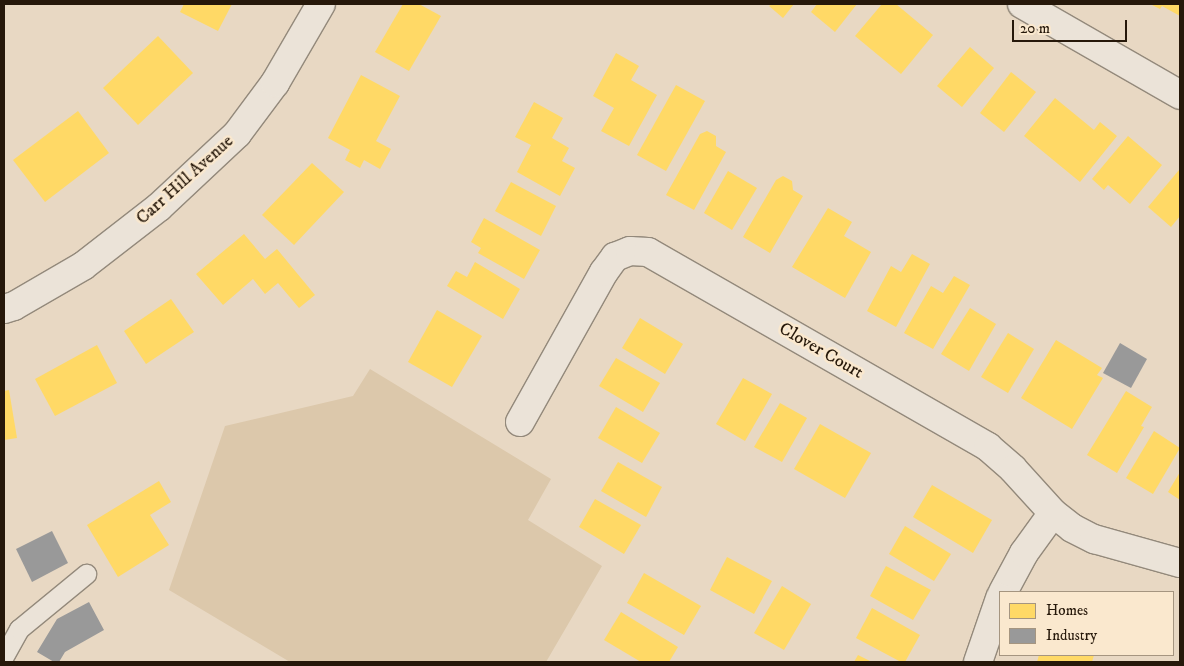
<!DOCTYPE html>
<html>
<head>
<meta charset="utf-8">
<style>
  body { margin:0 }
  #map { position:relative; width:1184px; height:666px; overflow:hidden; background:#e8d8c3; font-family:"IM FELL DW Pica",serif }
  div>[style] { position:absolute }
  .green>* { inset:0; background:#dcc8ab }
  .homes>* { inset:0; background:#ffd966 }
  .industry>* { inset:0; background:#999 }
  .roads { filter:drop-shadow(1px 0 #93897b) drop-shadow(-1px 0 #93897b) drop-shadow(0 1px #93897b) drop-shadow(0 -1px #93897b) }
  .lane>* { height:19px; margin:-9.5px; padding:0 9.5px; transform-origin:9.5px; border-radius:9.5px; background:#ebe3d8 }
  .street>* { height:28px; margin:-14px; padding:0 14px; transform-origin:14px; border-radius:14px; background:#ebe3d8 }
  span { translate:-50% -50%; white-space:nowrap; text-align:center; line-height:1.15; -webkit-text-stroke:5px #fae8ce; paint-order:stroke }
  .street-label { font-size:18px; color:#26180a }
  .frame { position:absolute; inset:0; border:5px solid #26180a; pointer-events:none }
  .legend { position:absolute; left:999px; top:591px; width:175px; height:65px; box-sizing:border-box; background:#fae8ce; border:1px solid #a59580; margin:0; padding:6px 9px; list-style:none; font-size:15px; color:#26180a }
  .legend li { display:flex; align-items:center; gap:10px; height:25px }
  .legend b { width:25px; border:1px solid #a59580 }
  .scale { position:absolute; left:1012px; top:20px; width:115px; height:22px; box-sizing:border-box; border:2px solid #26180a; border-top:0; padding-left:6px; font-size:15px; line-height:18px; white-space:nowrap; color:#26180a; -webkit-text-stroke:4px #fae8ce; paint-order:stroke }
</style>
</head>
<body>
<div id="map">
  <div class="green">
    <i style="clip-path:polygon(370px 369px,551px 479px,528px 520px,602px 566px,546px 662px,290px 662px,169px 590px,225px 426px,353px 396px)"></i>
  </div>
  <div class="homes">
    <i style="clip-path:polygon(184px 4px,232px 4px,218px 31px,180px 12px)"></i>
    <i style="clip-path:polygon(403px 4px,419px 4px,441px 16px,409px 71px,375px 52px)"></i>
    <i style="clip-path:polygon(772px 4px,794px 4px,783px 18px,769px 6px)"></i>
    <i style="clip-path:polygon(817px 4px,857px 4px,835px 32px,811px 12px)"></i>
    <i style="clip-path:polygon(882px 4px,896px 4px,933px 35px,901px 74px,855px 36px)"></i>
    <i style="clip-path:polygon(1150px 4px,1180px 4px,1180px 16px,1162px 6px,1160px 9px)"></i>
    <i style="clip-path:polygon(158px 36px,193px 73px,138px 125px,103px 88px)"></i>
    <i style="clip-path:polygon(970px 47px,994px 68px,962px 107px,937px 86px)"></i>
    <i style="clip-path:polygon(616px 53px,639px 66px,631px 80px,657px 95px,629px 146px,601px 131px,614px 108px,593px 96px)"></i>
    <i style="clip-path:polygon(1011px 72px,1036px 92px,1004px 132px,980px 113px)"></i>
    <i style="clip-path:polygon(361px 75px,400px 96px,376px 141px,391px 149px,380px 169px,364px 160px,360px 168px,345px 160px,350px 150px,328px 138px)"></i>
    <i style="clip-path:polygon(676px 85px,705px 101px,666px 171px,637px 155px)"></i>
    <i style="clip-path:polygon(1055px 98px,1094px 130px,1100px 122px,1117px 136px,1080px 182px,1024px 136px)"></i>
    <i style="clip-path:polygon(534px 102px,563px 118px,552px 138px,569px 148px,562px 161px,575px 168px,560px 196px,517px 172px,531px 145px,515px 137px)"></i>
    <i style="clip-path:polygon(78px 111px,109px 153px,45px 202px,13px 160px)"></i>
    <i style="clip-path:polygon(707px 131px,716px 136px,716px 146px,726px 152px,694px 210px,666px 195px,700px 134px)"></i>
    <i style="clip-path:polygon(1128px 136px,1162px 165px,1130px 204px,1108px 185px,1104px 190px,1092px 179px)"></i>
    <i style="clip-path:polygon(312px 163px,344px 192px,294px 245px,262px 215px)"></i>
    <i style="clip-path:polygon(1179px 170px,1180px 216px,1171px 227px,1148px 207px)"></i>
    <i style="clip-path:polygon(728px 171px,757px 188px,732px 230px,704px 213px)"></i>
    <i style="clip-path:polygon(783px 176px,792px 181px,793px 190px,803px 196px,770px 253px,743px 237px,776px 180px)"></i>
    <i style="clip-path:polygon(511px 182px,556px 206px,541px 236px,495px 211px)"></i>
    <i style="clip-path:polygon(828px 208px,852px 222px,844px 236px,871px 252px,845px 298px,792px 267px)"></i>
    <i style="clip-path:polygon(484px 218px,540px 250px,524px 279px,478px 253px,481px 248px,471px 242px)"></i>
    <i style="clip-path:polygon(244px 234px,265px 259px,277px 249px,315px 295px,299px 308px,278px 283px,265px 294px,253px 279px,223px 305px,196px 274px)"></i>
    <i style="clip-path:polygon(912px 254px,930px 264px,896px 327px,867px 311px,891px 266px,901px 272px)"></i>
    <i style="clip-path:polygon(475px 262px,520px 289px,503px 319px,447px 286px,456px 271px,467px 277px)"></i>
    <i style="clip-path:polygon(954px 276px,970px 285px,933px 349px,904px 333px,931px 286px,943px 293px)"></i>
    <i style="clip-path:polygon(171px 299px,194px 332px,146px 364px,124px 331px)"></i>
    <i style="clip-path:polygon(970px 308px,996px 324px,969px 371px,941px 354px)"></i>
    <i style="clip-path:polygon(437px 310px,482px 336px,452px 387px,408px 362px)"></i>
    <i style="clip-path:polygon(640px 318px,683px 344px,665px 374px,622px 348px)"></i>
    <i style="clip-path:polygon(1008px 333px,1034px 349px,1008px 393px,981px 377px)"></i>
    <i style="clip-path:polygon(1056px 340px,1102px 368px,1097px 375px,1103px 378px,1072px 429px,1021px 398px)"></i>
    <i style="clip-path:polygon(97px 345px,117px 383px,55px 416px,35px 379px)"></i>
    <i style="clip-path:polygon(616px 358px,660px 383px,643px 412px,599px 386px)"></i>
    <i style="clip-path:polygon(743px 378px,772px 394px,745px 441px,716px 424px)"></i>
    <i style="clip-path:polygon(9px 390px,17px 438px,4px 440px,4px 391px)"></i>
    <i style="clip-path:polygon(1126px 391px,1152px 407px,1141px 426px,1144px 427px,1117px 473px,1087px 455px)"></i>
    <i style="clip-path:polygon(780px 403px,807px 418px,782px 462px,754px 447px)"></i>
    <i style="clip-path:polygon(616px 407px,660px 433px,642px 463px,598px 438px)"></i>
    <i style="clip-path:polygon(820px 424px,871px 453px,845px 498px,794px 469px)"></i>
    <i style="clip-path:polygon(1154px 431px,1180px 448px,1153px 494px,1126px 478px)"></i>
    <i style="clip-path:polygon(618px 462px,662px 487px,646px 517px,601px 491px)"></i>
    <i style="clip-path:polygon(1180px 472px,1180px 500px,1168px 492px)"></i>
    <i style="clip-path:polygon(159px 481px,171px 502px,150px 515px,169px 545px,118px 577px,87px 525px)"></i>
    <i style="clip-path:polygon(932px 485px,992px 520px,973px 553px,913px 517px)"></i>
    <i style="clip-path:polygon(595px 499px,641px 525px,624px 554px,579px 527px)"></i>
    <i style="clip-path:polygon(905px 526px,951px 554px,934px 581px,889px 554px)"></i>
    <i style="clip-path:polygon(727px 557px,772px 581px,754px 614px,710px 590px)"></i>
    <i style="clip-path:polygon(886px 566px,931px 590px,913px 620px,870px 596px)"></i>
    <i style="clip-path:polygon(644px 573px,701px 606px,684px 635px,627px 603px)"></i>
    <i style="clip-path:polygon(782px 586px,811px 604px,784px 650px,754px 633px)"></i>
    <i style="clip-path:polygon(872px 608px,920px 635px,905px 662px,901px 662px,856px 638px)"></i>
    <i style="clip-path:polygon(621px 612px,678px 647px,669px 662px,641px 662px,604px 640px)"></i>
    <i style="clip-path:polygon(858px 655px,872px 662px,854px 662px)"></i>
    <i style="clip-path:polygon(1039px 655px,1094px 655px,1092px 662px,1037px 662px)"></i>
  </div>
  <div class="industry">
    <i style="clip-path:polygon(1120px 343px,1147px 359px,1131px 388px,1103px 373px)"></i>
    <i style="clip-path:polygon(52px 531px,68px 563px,32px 582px,16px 549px)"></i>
    <i style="clip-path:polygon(89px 602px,104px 630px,65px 652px,59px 662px,54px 662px,37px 652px,57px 619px)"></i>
  </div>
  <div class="roads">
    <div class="lane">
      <i style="left:4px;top:656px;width:31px;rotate:-61deg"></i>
      <i style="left:19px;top:629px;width:87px;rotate:-39.4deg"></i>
    </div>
    <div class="street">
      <i style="left:1022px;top:4px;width:182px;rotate:29.9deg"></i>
      <i style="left:4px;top:309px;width:10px;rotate:-17deg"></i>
      <i style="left:14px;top:306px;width:80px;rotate:-30.1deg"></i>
      <i style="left:83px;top:266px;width:96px;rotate:-37.8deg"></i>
      <i style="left:159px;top:207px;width:107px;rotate:-43.1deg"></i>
      <i style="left:237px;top:134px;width:64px;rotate:-53.3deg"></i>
      <i style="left:275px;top:83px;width:91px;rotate:-59.8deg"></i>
      <i style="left:520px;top:422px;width:172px;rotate:-60.8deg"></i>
      <i style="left:604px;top:272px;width:19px;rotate:-54deg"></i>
      <i style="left:615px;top:257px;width:16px;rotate:-22deg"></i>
      <i style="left:630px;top:251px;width:18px;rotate:3deg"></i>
      <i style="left:648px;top:252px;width:392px;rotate:29.8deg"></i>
      <i style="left:988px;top:447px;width:33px;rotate:41deg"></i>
      <i style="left:1013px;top:469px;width:59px;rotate:47.7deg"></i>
      <i style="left:1053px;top:513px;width:24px;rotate:38deg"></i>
      <i style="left:1072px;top:528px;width:25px;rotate:27deg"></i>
      <i style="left:1094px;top:539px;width:89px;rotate:15.6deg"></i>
      <i style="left:1003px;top:592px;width:44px;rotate:-61.7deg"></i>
      <i style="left:1024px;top:553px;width:49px;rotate:-54.1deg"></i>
      <i style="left:978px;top:662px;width:68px;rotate:-71deg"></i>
    </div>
  </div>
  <div class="street-label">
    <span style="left:185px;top:180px;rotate:-42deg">Carr Hill Avenue</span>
    <span style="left:821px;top:351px;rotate:30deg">Clover Court</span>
  </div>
  <div class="frame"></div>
  <ul class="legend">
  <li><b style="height:14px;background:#ffd966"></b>Homes</li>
  <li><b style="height:14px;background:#999"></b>Industry</li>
  </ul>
  <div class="scale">20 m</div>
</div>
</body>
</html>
